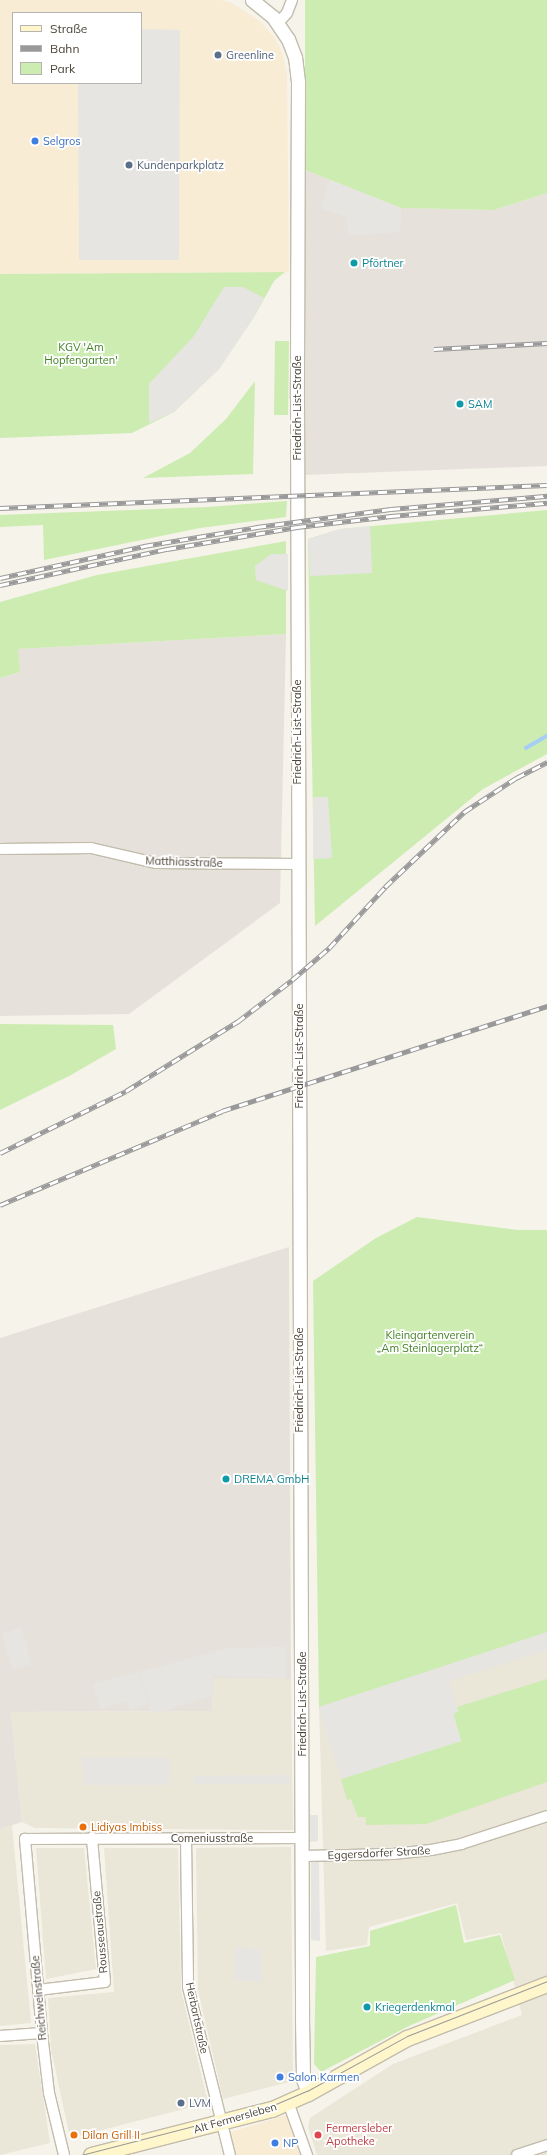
<!DOCTYPE html>
<html>
<head>
<meta charset="utf-8">
<style>
  body { margin:0 }
  #map { position:relative; width:547px; height:2155px; overflow:hidden; background:#f6f3ea; font-family:Mulish,sans-serif }
  div>[style] { position:absolute }
  .residential>* { inset:0; background:#eae6d8 }
  .commercial>* { inset:0; background:#f8ecd5 }
  .industrial>* { inset:0; background:#e6e2db }
  .green>* { inset:0; background:#cdecb1 }
  .parking>* { inset:0; background:#e7e5e2 }
  .stream>* { height:3.5px; margin:-1.75px; padding:0 1.75px; transform-origin:1.75px; border-radius:1.75px; background:#a4cef5 }
  .roads { filter:drop-shadow(1px 0 #c2bcac) drop-shadow(-1px 0 #c2bcac) drop-shadow(0 1px #c2bcac) drop-shadow(0 -1px #c2bcac) }
  .minor>* { height:10px; margin:-5px; padding:0 5px; transform-origin:5px; border-radius:5px; background:#fff }
  .tertiary>* { height:13px; margin:-6.5px; padding:0 6.5px; transform-origin:6.5px; border-radius:6.5px; background:#fff }
  .secondary>* { height:15px; margin:-7.5px; padding:0 7.5px; transform-origin:7.5px; border-radius:7.5px; background:#fff6cb }
  .tram>* { height:1px; margin:-0.5px; padding:0 0.5px; transform-origin:0.5px; border-radius:0.5px; background:#999 }
  .rail>* { height:4.5px; margin-top:-2.25px; transform-origin:0; background:repeating-linear-gradient(90deg,#fff 0 9px,#999 0 18px); box-sizing:border-box; border-block:1px solid #999 }
  .dots>* { width:11px; height:11px; translate:-50% -50%; box-sizing:border-box; border:2px solid #fff; border-radius:50% }
  span { translate:-50% -50%; white-space:nowrap; text-align:center; line-height:1.15; -webkit-text-stroke:3.5px #fff; paint-order:stroke }
  .service-label { font-size:11px; color:#4e5e75 }
  .left { translate:0 -50%; text-align:left }
  .shop-label { font-size:11px; color:#366cbe }
  .culture-label { font-size:11px; color:#0d838f }
  .park-label { font-size:11px; color:#428126 }
  .street-label { font-size:11px; color:#4b4437 }
  .food-label { font-size:11px; color:#c56008 }
  .health-label { font-size:11px; color:#be3a42 }
  .legend { position:absolute; left:12px; top:12px; width:130px; height:72px; box-sizing:border-box; background:#fff; border:1px solid #b7b4af; margin:0; padding:5px 7px; list-style:none; font-size:12px; color:#4b4437 }
  .legend li { display:flex; align-items:center; gap:8px; height:20px }
  .legend b { width:20px; border:1px solid #b7b4af }
</style>
</head>
<body>
<div id="map">
  <div class="residential">
    <i style="clip-path:polygon(547px 1632px,547px 2155px,317px 2155px,308px 2127px,310px 2118px,393px 2064px,522px 2015px,501px 1933px,466px 1940px,457px 1903px,369px 1927px,367px 1945px,326px 1951px,319px 1707px)"></i>
    <i style="clip-path:polygon(214px 1678px,291px 1679px,293px 1830px,35px 1828px,22px 1822px,11px 1712px,212px 1711px)"></i>
    <i style="clip-path:polygon(12px 1825px,31px 2023px,0 2026px,0 1829px)"></i>
    <i style="clip-path:polygon(291px 1847px,293px 2081px,223px 2099px,198px 1990px,196px 1848px)"></i>
    <i style="clip-path:polygon(36px 1848px,84px 1848px,96px 1969px,46px 1979px)"></i>
    <i style="clip-path:polygon(104px 1848px,178px 1848px,181px 1990px,208px 2103px,70px 2138px,51px 2049px,48px 1998px,114px 1992px)"></i>
    <i style="clip-path:polygon(35px 2044px,50px 2143px,0 2155px,0 2045px)"></i>
  </div>
  <div class="commercial">
    <i style="clip-path:polygon(evenodd,0 0,220px 0,232px 3px,260px 21px,274px 37px,282px 52px,287px 74px,289px 272px,0 274px,0 0,13px 13px,141px 13px,141px 83px,13px 83px,13px 13px)"></i>
    <i style="clip-path:polygon(289px 2114px,304px 2155px,236px 2155px,228px 2133px)"></i>
  </div>
  <div class="industrial">
    <i style="clip-path:polygon(305px 170px,401px 208px,494px 210px,547px 193px,547px 466px,304px 475px)"></i>
    <i style="clip-path:polygon(286px 634px,280px 903px,129px 1014px,0 1016px,0 678px,20px 672px,17px 649px)"></i>
    <i style="clip-path:polygon(289px 1247px,291px 1679px,214px 1678px,212px 1711px,11px 1712px,22px 1822px,0 1829px,0 1338px)"></i>
  </div>
  <div class="green">
    <i style="clip-path:polygon(305px 0,547px 0,547px 193px,494px 210px,401px 208px,305px 170px)"></i>
    <i style="clip-path:polygon(285px 272px,274px 281px,254px 317px,219px 369px,174px 412px,132px 433px,0 438px,0 274px)"></i>
    <i style="clip-path:polygon(275px 341px,289px 341px,288px 415px,274px 415px)"></i>
    <i style="clip-path:polygon(255px 381px,253px 474px,143px 478px,190px 453px,226px 419px)"></i>
    <i style="clip-path:polygon(287px 501px,286px 517px,200px 528px,44px 560px,43px 525px,0 527px,0 515px,208px 507px)"></i>
    <i style="clip-path:polygon(547px 510px,547px 754px,483px 789px,315px 926px,308px 539px,340px 529px)"></i>
    <i style="clip-path:polygon(286px 541px,286px 634px,18px 649px,20px 672px,0 678px,0 602px,97px 575px)"></i>
    <i style="clip-path:polygon(0 1024px,113px 1025px,116px 1049px,71px 1075px,0 1110px)"></i>
    <i style="clip-path:polygon(417px 1217px,518px 1230px,547px 1230px,547px 1634px,319px 1707px,313px 1281px,376px 1238px)"></i>
    <i style="clip-path:polygon(547px 1679px,547px 1782px,426px 1824px,366px 1825px,366px 1817px,358px 1817px,351px 1799px,347px 1800px,341px 1779px,461px 1741px,453px 1713px,458px 1712px,457px 1707px)"></i>
    <i style="clip-path:polygon(456px 1905px,464px 1943px,500px 1935px,515px 1980px,409px 2026px,321px 2072px,314px 2064px,316px 1957px,370px 1946px,370px 1931px)"></i>
  </div>
  <div class="parking">
    <i style="clip-path:polygon(141px 29px,180px 30px,179px 260px,79px 260px,78px 83px,141px 83px)"></i>
    <i style="clip-path:polygon(330px 180px,401px 208px,400px 232px,349px 235px,347px 217px,321px 208px)"></i>
    <i style="clip-path:polygon(224px 287px,243px 287px,264px 298px,254px 317px,219px 369px,174px 412px,149px 423px,149px 384px,194px 336px)"></i>
    <i style="clip-path:polygon(370px 526px,372px 573px,310px 576px,308px 539px,340px 529px)"></i>
    <i style="clip-path:polygon(271px 554px,288px 554px,288px 591px,256px 580px,255px 566px)"></i>
    <i style="clip-path:polygon(313px 797px,328px 797px,332px 858px,313px 859px)"></i>
    <i style="clip-path:polygon(21px 1628px,31px 1664px,13px 1669px,2px 1634px)"></i>
    <i style="clip-path:polygon(547px 1632px,547px 1650px,449px 1681px,458px 1712px,453px 1714px,461px 1741px,341px 1779px,319px 1707px)"></i>
    <i style="clip-path:polygon(286px 1647px,286px 1678px,213px 1676px,212px 1696px,159px 1712px,151px 1711px,140px 1672px,229px 1648px)"></i>
    <i style="clip-path:polygon(139px 1671px,148px 1704px,130px 1710px,127px 1701px,101px 1709px,93px 1684px)"></i>
    <i style="clip-path:polygon(82px 1757px,170px 1758px,169px 1785px,84px 1785px)"></i>
    <i style="clip-path:polygon(290px 1775px,290px 1784px,194px 1784px,194px 1776px)"></i>
    <i style="clip-path:polygon(310px 1815px,318px 1815px,318px 1841px,310px 1842px)"></i>
    <i style="clip-path:polygon(311px 1860px,319px 1861px,320px 1941px,311px 1940px)"></i>
    <i style="clip-path:polygon(235px 1947px,262px 1950px,262px 1982px,234px 1980px)"></i>
  </div>
  <div class="stream">
    <i style="left:526px;top:748px;width:24px;rotate:-30deg"></i>
  </div>
  <div class="roads">
    <div class="minor">
      <i style="left:278px;top:23px;width:13px;rotate:-48deg"></i>
      <i style="left:287px;top:13px;width:14px;rotate:-69deg"></i>
      <i style="left:0;top:849px;width:91px;rotate:-0.6deg"></i>
      <i style="left:91px;top:848px;width:67px;rotate:13deg"></i>
      <i style="left:156px;top:863px;width:142px;rotate:0.4deg"></i>
      <i style="left:186px;top:1838px;width:149px;rotate:89.2deg"></i>
      <i style="left:188px;top:1987px;width:173px;rotate:76deg"></i>
      <i style="left:302px;top:1856px;width:91px;rotate:-1.3deg"></i>
      <i style="left:393px;top:1854px;width:38px;rotate:-6deg"></i>
      <i style="left:431px;top:1850px;width:31px;rotate:-11deg"></i>
      <i style="left:461px;top:1844px;width:90px;rotate:-18deg"></i>
      <i style="left:38px;top:1990px;width:67px;rotate:-6.8deg"></i>
      <i style="left:105px;top:1982px;width:145px;rotate:-95.2deg"></i>
      <i style="left:0;top:2036px;width:42px;rotate:-4.1deg"></i>
      <i style="left:288px;top:2102px;width:56px;rotate:70.3deg"></i>
      <i style="left:64px;top:2155px;width:64px;rotate:-103.6deg"></i>
      <i style="left:49px;top:2093px;width:60px;rotate:-96.7deg"></i>
      <i style="left:42px;top:2033px;width:195px;rotate:-95deg"></i>
      <i style="left:25px;top:1839px;width:277px;rotate:-0.2deg"></i>
      <i style="left:517px;top:2155px;width:32px;rotate:-18deg"></i>
    </div>
    <div class="tertiary">
      <i style="left:252px;top:0;width:27px;rotate:39deg"></i>
      <i style="left:273px;top:17px;width:27px;rotate:56deg"></i>
      <i style="left:288px;top:39px;width:19px;rotate:69deg"></i>
      <i style="left:295px;top:57px;width:24px;rotate:83deg"></i>
      <i style="left:298px;top:81px;width:317px;rotate:90.2deg"></i>
      <i style="left:297px;top:398px;width:1621px;rotate:89.82deg"></i>
      <i style="left:302px;top:2019px;width:60px;rotate:89deg"></i>
      <i style="left:303px;top:2079px;width:15px;rotate:70deg"></i>
    </div>
    <div class="secondary">
      <i style="left:91px;top:2155px;width:187px;rotate:-14.3deg"></i>
      <i style="left:272px;top:2109px;width:39px;rotate:-24deg"></i>
      <i style="left:308px;top:2093px;width:113px;rotate:-29.1deg"></i>
      <i style="left:407px;top:2038px;width:150px;rotate:-21.1deg"></i>
    </div>
  </div>
  <div class="tram">
    <i style="left:81px;top:2155px;width:196px;rotate:-14.5deg"></i>
    <i style="left:271px;top:2106px;width:39px;rotate:-23deg"></i>
    <i style="left:307px;top:2091px;width:114px;rotate:-28.8deg"></i>
    <i style="left:407px;top:2036px;width:150px;rotate:-21.4deg"></i>
  </div>
  <div class="rail">
    <i style="left:434px;top:349px;width:113px;rotate:-3deg"></i>
    <i style="left:0;top:508px;width:547px;rotate:-2.41deg"></i>
    <i style="left:0;top:578px;width:148px;rotate:-12.5deg"></i>
    <i style="left:144px;top:546px;width:115px;rotate:-9.5deg"></i>
    <i style="left:257px;top:527px;width:135px;rotate:-7.7deg"></i>
    <i style="left:391px;top:509px;width:157px;rotate:-4.8deg"></i>
    <i style="left:0;top:585px;width:171px;rotate:-12.2deg"></i>
    <i style="left:167px;top:549px;width:132px;rotate:-9.6deg"></i>
    <i style="left:297px;top:527px;width:95px;rotate:-6.7deg"></i>
    <i style="left:391px;top:516px;width:157px;rotate:-4.8deg"></i>
    <i style="left:0;top:1153px;width:140px;rotate:-26.2deg"></i>
    <i style="left:126px;top:1091px;width:131px;rotate:-31.9deg"></i>
    <i style="left:237px;top:1022px;width:69px;rotate:-37.4deg"></i>
    <i style="left:292px;top:980px;width:49px;rotate:-40.9deg"></i>
    <i style="left:329px;top:948px;width:83px;rotate:-47.4deg"></i>
    <i style="left:385px;top:887px;width:109px;rotate:-43.5deg"></i>
    <i style="left:464px;top:812px;width:62px;rotate:-33.2deg"></i>
    <i style="left:516px;top:778px;width:35px;rotate:-27deg"></i>
    <i style="left:0;top:1205px;width:241px;rotate:-22.9deg"></i>
    <i style="left:222px;top:1111px;width:342px;rotate:-17.9deg"></i>
  </div>
  <div class="dots">
    <i style="left:218px;top:55px;background:#5c6f8a"></i>
    <i style="left:35px;top:141px;background:#3f7fe0"></i>
    <i style="left:129px;top:165px;background:#5c6f8a"></i>
    <i style="left:354px;top:263px;background:#0f9aa8"></i>
    <i style="left:460px;top:404px;background:#0f9aa8"></i>
    <i style="left:226px;top:1479px;background:#0f9aa8"></i>
    <i style="left:83px;top:1827px;background:#e8710a"></i>
    <i style="left:367px;top:2007px;background:#0f9aa8"></i>
    <i style="left:280px;top:2077px;background:#3f7fe0"></i>
    <i style="left:181px;top:2103px;background:#5c6f8a"></i>
    <i style="left:74px;top:2135px;background:#e8710a"></i>
    <i style="left:318px;top:2135px;background:#e0444e"></i>
    <i style="left:275px;top:2143px;background:#3f7fe0"></i>
  </div>
  <div class="service-label">
    <span class="left" style="left:226px;top:55px">Greenline</span>
    <span class="left" style="left:137px;top:165px">Kundenparkplatz</span>
    <span class="left" style="left:189px;top:2103px">LVM</span>
  </div>
  <div class="shop-label">
    <span class="left" style="left:43px;top:141px">Selgros</span>
    <span class="left" style="left:288px;top:2077px">Salon Karmen</span>
    <span class="left" style="left:283px;top:2143px">NP</span>
  </div>
  <div class="culture-label">
    <span class="left" style="left:362px;top:263px">Pförtner</span>
    <span class="left" style="left:468px;top:404px">SAM</span>
    <span class="left" style="left:234px;top:1479px">DREMA GmbH</span>
    <span class="left" style="left:375px;top:2007px">Kriegerdenkmal</span>
  </div>
  <div class="park-label">
    <span style="left:81px;top:354px">KGV 'Am<br>Hopfengarten'</span>
    <span style="left:430px;top:1342px">Kleingartenverein<br>„Am Steinlagerplatz“</span>
  </div>
  <div class="street-label">
    <span style="left:297px;top:408px;rotate:-90deg">Friedrich-List-Straße</span>
    <span style="left:297px;top:732px;rotate:-90deg">Friedrich-List-Straße</span>
    <span style="left:184px;top:862px;rotate:2deg">Matthiasstraße</span>
    <span style="left:299px;top:1056px;rotate:-90deg">Friedrich-List-Straße</span>
    <span style="left:299px;top:1380px;rotate:-90deg">Friedrich-List-Straße</span>
    <span style="left:302px;top:1704px;rotate:-90deg">Friedrich-List-Straße</span>
    <span style="left:212px;top:1838px">Comeniusstraße</span>
    <span style="left:379px;top:1853px;rotate:-3deg">Eggersdorfer Straße</span>
    <span style="left:100px;top:1932px;rotate:-95deg">Rousseaustraße</span>
    <span style="left:39px;top:1998px;rotate:-95deg">Reichweinstraße</span>
    <span style="left:197px;top:2018px;rotate:78deg">Herbartstraße</span>
    <span style="left:235px;top:2118px;rotate:-16deg">Alt Fermersleben</span>
  </div>
  <div class="food-label">
    <span class="left" style="left:91px;top:1827px">Lidiyas Imbiss</span>
    <span class="left" style="left:82px;top:2135px">Dilan Grill II</span>
  </div>
  <div class="health-label">
    <span class="left" style="left:326px;top:2135px">Fermersleber<br>Apotheke</span>
  </div>
  <ul class="legend">
  <li><b style="height:5px;background:#fff6cb"></b>Straße</li>
  <li><b style="height:5px;background:#999"></b>Bahn</li>
  <li><b style="height:11px;background:#cdecb1"></b>Park</li>
  </ul>
</div>
</body>
</html>
